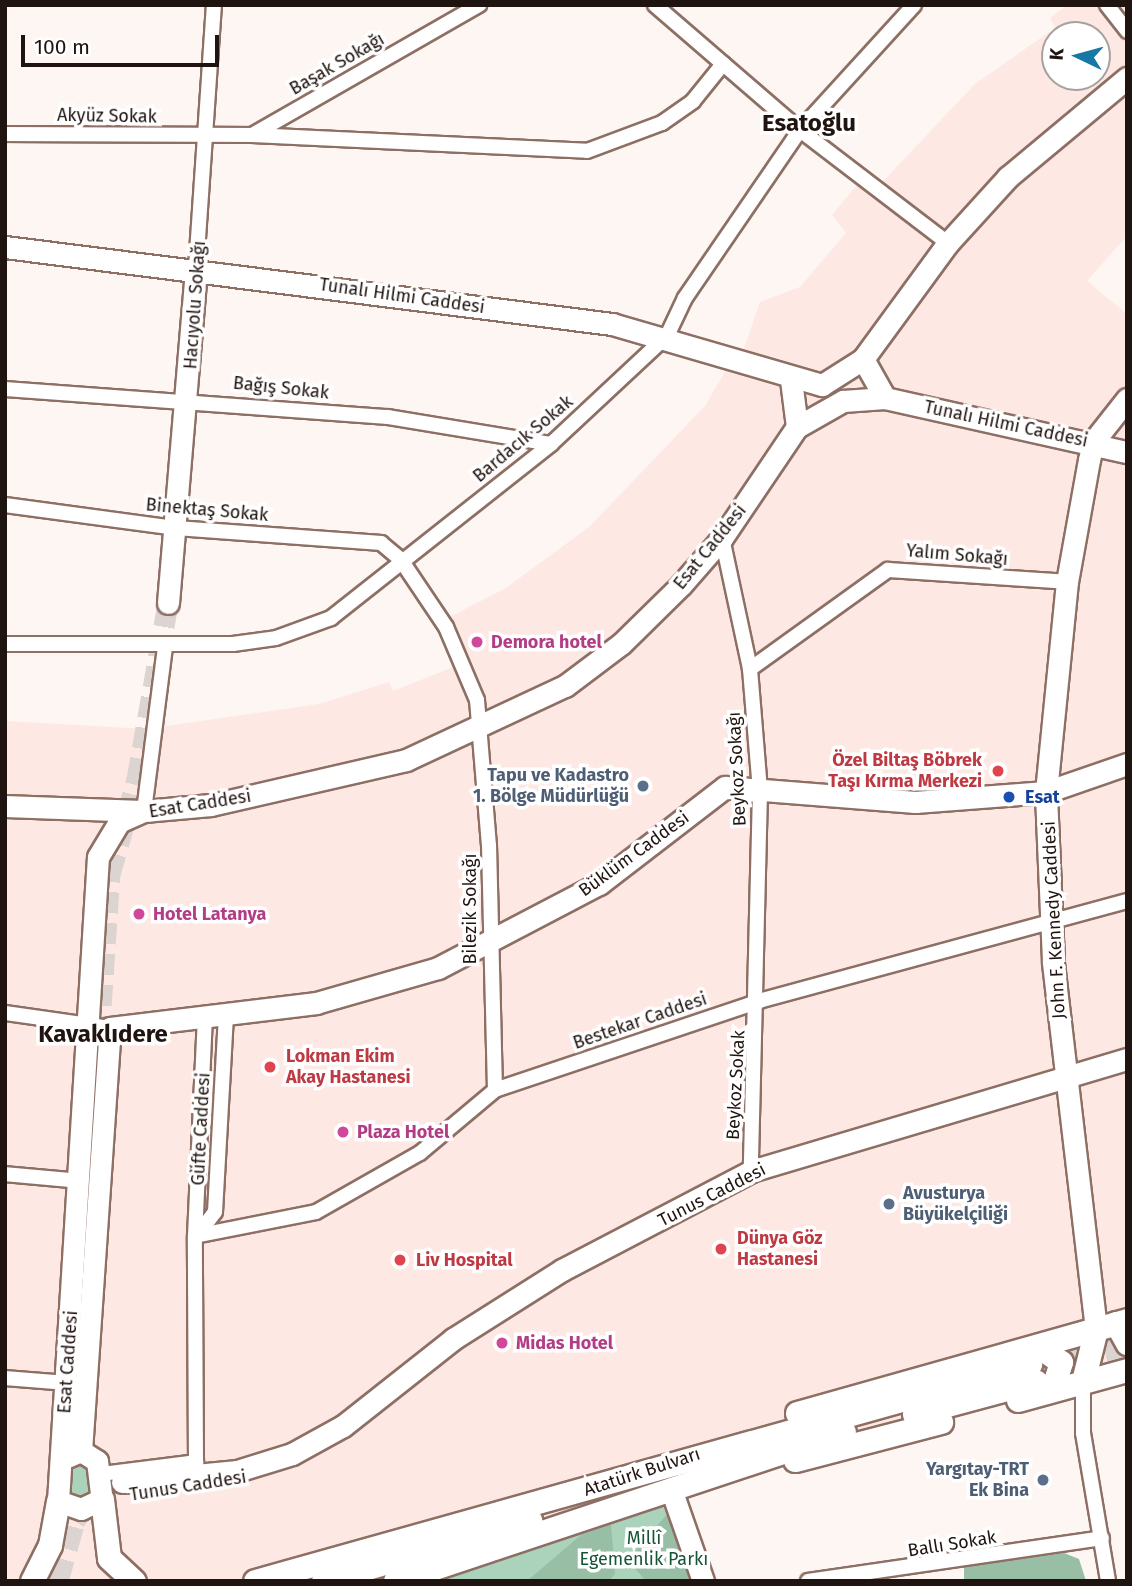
<!DOCTYPE html>
<html>
<head>
<meta charset="utf-8">
<style>
  body { margin:0 }
  #map { position:relative; width:1132px; height:1586px; overflow:hidden; background:#fdf6f3; font-family:"Fira Sans",sans-serif }
  div>[style] { position:absolute }
  .commercial>* { inset:0; background:#fde8e4 }
  .green>* { inset:0; background:#abd2ba }
  .forest>* { inset:0; background:#98bea6 }
  .secondary-tunnel>* { height:21px; margin-top:-10.5px; transform-origin:0; background:repeating-linear-gradient(90deg,#dcd4d1 0 21px,transparent 0 31px) }
  .primary-tunnel>* { height:23px; margin-top:-11.5px; transform-origin:0; background:repeating-linear-gradient(90deg,#dcd4d1 0 23px,transparent 0 34px) }
  .roads { filter:drop-shadow(2px 0 #8d6f64) drop-shadow(-2px 0 #8d6f64) drop-shadow(0 2px #8d6f64) drop-shadow(0 -2px #8d6f64) }
  .street>* { height:14px; margin:-7px; padding:0 7px; transform-origin:7px; border-radius:7px; background:#fff }
  .secondary>* { height:21px; margin:-10.5px; padding:0 10.5px; transform-origin:10.5px; border-radius:10.5px; background:#fff }
  .primary>* { height:23px; margin:-11.5px; padding:0 11.5px; transform-origin:11.5px; border-radius:11.5px; background:#fff }
  .dots>* { width:19px; height:19px; translate:-50% -50%; box-sizing:border-box; border:4px solid #fff; border-radius:50% }
  span { translate:-50% -50%; white-space:nowrap; text-align:center; line-height:1.15; -webkit-text-stroke:7px #fff; paint-order:stroke }
  .street-label { font-size:18px; color:#201410 }
  .hotel-label { font-size:18px; color:#b23c85; font-weight:700 }
  .left { translate:0 -50%; text-align:left }
  .health-label { font-size:18px; color:#be3a42; font-weight:700 }
  .right { translate:-100% -50%; text-align:right }
  .service-label { font-size:18px; color:#4e5e75; font-weight:700 }
  .transit-label { font-size:18px; color:#164399; font-weight:700 }
  .park-label { font-size:18px; color:#155536 }
  .district-label { font-size:24px; color:#201410; font-weight:700 }
  .frame { position:absolute; inset:0; border:7px solid #201410; pointer-events:none }
  .north { position:absolute; left:1041px; top:21px; width:70px; height:70px; box-sizing:border-box; background:#fff; border:2px solid #a6a19f; border-radius:50%; rotate:275deg; font-size:19px; font-weight:700; line-height:28px; text-align:center; color:#201410 }
  .north::after { content:''; display:block; margin:auto; width:24px; height:32px; background:#1878a5; clip-path:polygon(50% 0,100% 100%,50% 72%,0 100%) }
  .scale { position:absolute; left:21px; top:35px; width:198px; height:32px; box-sizing:border-box; border:4px solid #201410; border-top:0; padding-left:9px; font-size:21px; line-height:24px; white-space:nowrap; color:#201410; -webkit-text-stroke:5px #fff; paint-order:stroke }
</style>
</head>
<body>
<div id="map">
  <div class="commercial">
    <i style="clip-path:polygon(evenodd,1068px 5px,1127px 5px,1127px 236px,1087px 281px,1127px 314px,1127px 1370px,798px 1459px,395px 1581px,5px 1581px,5px 721px,146px 729px,319px 704px,389px 682px,393px 691px,461px 664px,442px 621px,506px 588px,589px 527px,705px 406px,733px 358px,740px 360px,760px 302px,800px 287px,846px 233px,832px 215px,861px 180px,875px 190px,975px 84px,1055px 28px,1050px 18px,1068px 5px,1055px 35px,1097px 35px,1097px 77px,1055px 77px,1055px 35px)"></i>
  </div>
  <div class="green">
    <i style="clip-path:polygon(81px 1451px,102px 1484px,73px 1508px,60px 1468px)"></i>
    <i style="clip-path:polygon(671px 1489px,703px 1581px,395px 1581px)"></i>
  </div>
  <div class="forest">
    <i style="clip-path:polygon(669px 1512px,694px 1581px,646px 1581px,633px 1566px,631px 1556px)"></i>
    <i style="clip-path:polygon(611px 1524px,615px 1574px,609px 1581px,527px 1581px,581px 1535px)"></i>
    <i style="clip-path:polygon(1064px 1553px,1079px 1559px,1086px 1581px,964px 1581px,964px 1567px)"></i>
  </div>
  <div class="secondary-tunnel">
    <i style="left:95px;top:1098px;width:225px;rotate:-86.2deg"></i>
    <i style="left:110px;top:874px;width:99px;rotate:-74.1deg"></i>
    <i style="left:137px;top:779px;width:179px;rotate:-80deg"></i>
  </div>
  <div class="primary-tunnel">
    <i style="left:1039px;top:1362px;width:91px;rotate:-15.9deg"></i>
    <i style="left:1042px;top:1379px;width:88px;rotate:-15.8deg"></i>
    <i style="left:57px;top:1581px;width:63px;rotate:-74.4deg"></i>
    <i style="left:74px;top:1520px;width:30px;rotate:-56deg"></i>
  </div>
  <div class="roads">
    <div class="street">
      <i style="left:655px;top:5px;width:191px;rotate:40.8deg"></i>
      <i style="left:800px;top:130px;width:186px;rotate:37.4deg"></i>
      <i style="left:1107px;top:5px;width:33px;rotate:52deg"></i>
      <i style="left:5px;top:134px;width:247px;rotate:0.2deg"></i>
      <i style="left:252px;top:135px;width:262px;rotate:-29.8deg"></i>
      <i style="left:252px;top:135px;width:335px;rotate:2.7deg"></i>
      <i style="left:587px;top:151px;width:80px;rotate:-20.5deg"></i>
      <i style="left:662px;top:123px;width:38px;rotate:-35deg"></i>
      <i style="left:693px;top:101px;width:48px;rotate:-51deg"></i>
      <i style="left:196px;top:268px;width:264px;rotate:-86.1deg"></i>
      <i style="left:5px;top:389px;width:384px;rotate:4.2deg"></i>
      <i style="left:388px;top:417px;width:165px;rotate:9.4deg"></i>
      <i style="left:5px;top:505px;width:173px;rotate:7.7deg"></i>
      <i style="left:176px;top:528px;width:206px;rotate:4.2deg"></i>
      <i style="left:381px;top:543px;width:26px;rotate:40deg"></i>
      <i style="left:401px;top:560px;width:81px;rotate:56.1deg"></i>
      <i style="left:446px;top:627px;width:79px;rotate:67deg"></i>
      <i style="left:477px;top:700px;width:145px;rotate:85.3deg"></i>
      <i style="left:489px;top:845px;width:245px;rotate:88.6deg"></i>
      <i style="left:722px;top:538px;width:134px;rotate:77.9deg"></i>
      <i style="left:750px;top:669px;width:122px;rotate:85.3deg"></i>
      <i style="left:760px;top:791px;width:380px;rotate:91.4deg"></i>
      <i style="left:5px;top:644px;width:228px"></i>
      <i style="left:233px;top:644px;width:43px;rotate:-7.9deg"></i>
      <i style="left:276px;top:638px;width:59px;rotate:-20deg"></i>
      <i style="left:331px;top:618px;width:280px;rotate:-38.3deg"></i>
      <i style="left:551px;top:444px;width:158px;rotate:-43deg"></i>
      <i style="left:667px;top:336px;width:42px;rotate:-64.7deg"></i>
      <i style="left:685px;top:298px;width:204px;rotate:-55.6deg"></i>
      <i style="left:800px;top:130px;width:169px;rotate:-47.6deg"></i>
      <i style="left:750px;top:669px;width:170px;rotate:-35.7deg"></i>
      <i style="left:888px;top:570px;width:179px;rotate:3.8deg"></i>
      <i style="left:144px;top:811px;width:164px;rotate:-82.7deg"></i>
      <i style="left:5px;top:1013px;width:106px;rotate:8.1deg"></i>
      <i style="left:5px;top:1174px;width:75px;rotate:5.3deg"></i>
      <i style="left:199px;top:1233px;width:26px;rotate:-53deg"></i>
      <i style="left:215px;top:1212px;width:197px;rotate:-86.8deg"></i>
      <i style="left:195px;top:1236px;width:123px;rotate:-11.2deg"></i>
      <i style="left:316px;top:1212px;width:120px;rotate:-29.6deg"></i>
      <i style="left:420px;top:1153px;width:98px;rotate:-40deg"></i>
      <i style="left:495px;top:1090px;width:279px;rotate:-18.6deg"></i>
      <i style="left:759px;top:1001px;width:381px;rotate:-15.2deg"></i>
      <i style="left:5px;top:1378px;width:62px;rotate:4.6deg"></i>
      <i style="left:1083px;top:1381px;width:52px;rotate:90deg"></i>
      <i style="left:1083px;top:1433px;width:150px;rotate:80.4deg"></i>
      <i style="left:101px;top:1474px;width:96px;rotate:-7.2deg"></i>
      <i style="left:196px;top:1462px;width:226px;rotate:-90.3deg"></i>
      <i style="left:195px;top:1236px;width:219px;rotate:-87.4deg"></i>
      <i style="left:808px;top:1581px;width:297px;rotate:-8.3deg"></i>
    </div>
    <div class="secondary">
      <i style="left:5px;top:247px;width:612px;rotate:7.23deg"></i>
      <i style="left:612px;top:324px;width:219px;rotate:16.2deg"></i>
      <i style="left:822px;top:385px;width:49px;rotate:-32.4deg"></i>
      <i style="left:863px;top:359px;width:144px;rotate:-53.8deg"></i>
      <i style="left:948px;top:243px;width:89px;rotate:-47.7deg"></i>
      <i style="left:1008px;top:177px;width:155px;rotate:-39.8deg"></i>
      <i style="left:863px;top:359px;width:45px;rotate:60.6deg"></i>
      <i style="left:791px;top:380px;width:47px;rotate:82.7deg"></i>
      <i style="left:168px;top:603px;width:336px;rotate:-85.2deg"></i>
      <i style="left:5px;top:806px;width:134px;rotate:2.1deg"></i>
      <i style="left:1096px;top:1329px;width:371px;rotate:-96.7deg"></i>
      <i style="left:1053px;top:961px;width:169px;rotate:-92.4deg"></i>
      <i style="left:1046px;top:792px;width:211px;rotate:-84.3deg"></i>
      <i style="left:1067px;top:582px;width:124px;rotate:-79.8deg"></i>
      <i style="left:1089px;top:460px;width:18px;rotate:-77deg"></i>
      <i style="left:1093px;top:442px;width:55px;rotate:-51.7deg"></i>
      <i style="left:81px;top:1451px;width:424px;rotate:-86.1deg"></i>
      <i style="left:110px;top:1028px;width:208px;rotate:-6.9deg"></i>
      <i style="left:316px;top:1003px;width:127px;rotate:-16deg"></i>
      <i style="left:438px;top:968px;width:182px;rotate:-27.6deg"></i>
      <i style="left:599px;top:884px;width:159px;rotate:-37.6deg"></i>
      <i style="left:725px;top:787px;width:191px;rotate:4.5deg"></i>
      <i style="left:915px;top:802px;width:131px;rotate:-4.4deg"></i>
      <i style="left:1046px;top:792px;width:86px;rotate:-19.1deg"></i>
      <i style="left:69px;top:1456px;width:13px;rotate:-23deg"></i>
      <i style="left:81px;top:1451px;width:19px;rotate:32deg"></i>
      <i style="left:97px;top:1461px;width:38px;rotate:83deg"></i>
      <i style="left:122px;top:1482px;width:116px;rotate:-5.5deg"></i>
      <i style="left:237px;top:1471px;width:58px;rotate:-17.2deg"></i>
      <i style="left:292px;top:1454px;width:58px;rotate:-28.8deg"></i>
      <i style="left:343px;top:1426px;width:140px;rotate:-38.3deg"></i>
      <i style="left:453px;top:1339px;width:129px;rotate:-32.3deg"></i>
      <i style="left:562px;top:1270px;width:213px;rotate:-27.6deg"></i>
      <i style="left:751px;top:1171px;width:392px;rotate:-16.6deg"></i>
      <i style="left:671px;top:1489px;width:97px;rotate:70.8deg"></i>
      <i style="left:102px;top:1499px;width:23px;rotate:155deg"></i>
      <i style="left:81px;top:1509px;width:24px;rotate:-161deg"></i>
      <i style="left:58px;top:1501px;width:645px;rotate:-86.45deg"></i>
      <i style="left:98px;top:857px;width:41px;rotate:-59deg"></i>
      <i style="left:119px;top:822px;width:27px;rotate:-24deg"></i>
      <i style="left:144px;top:811px;width:67px;rotate:-5.1deg"></i>
      <i style="left:211px;top:805px;width:200px;rotate:-13deg"></i>
      <i style="left:406px;top:760px;width:175px;rotate:-25deg"></i>
      <i style="left:565px;top:686px;width:70px;rotate:-36.9deg"></i>
      <i style="left:621px;top:644px;width:84px;rotate:-44.5deg"></i>
      <i style="left:681px;top:585px;width:62px;rotate:-48.9deg"></i>
      <i style="left:722px;top:538px;width:134px;rotate:-56deg"></i>
      <i style="left:797px;top:427px;width:53px;rotate:-29.5deg"></i>
      <i style="left:843px;top:401px;width:42px;rotate:-4.1deg"></i>
      <i style="left:885px;top:398px;width:248px;rotate:12.6deg"></i>
    </div>
    <div class="primary">
      <i style="left:1116px;top:1323px;width:23px;rotate:61deg"></i>
      <i style="left:1038px;top:1346px;width:28px;rotate:35deg"></i>
      <i style="left:1061px;top:1362px;width:29px;rotate:108deg"></i>
      <i style="left:1083px;top:1381px;width:54px;rotate:-76deg"></i>
      <i style="left:1018px;top:1400px;width:113px;rotate:-15.4deg"></i>
      <i style="left:797px;top:1413px;width:343px;rotate:-15.7deg"></i>
      <i style="left:914px;top:1414px;width:126px;rotate:-15.1deg"></i>
      <i style="left:795px;top:1460px;width:151px;rotate:-14.6deg"></i>
      <i style="left:102px;top:1499px;width:59px;rotate:83.2deg"></i>
      <i style="left:109px;top:1558px;width:34px;rotate:43deg"></i>
      <i style="left:32px;top:1581px;width:40px;rotate:-63.4deg"></i>
      <i style="left:50px;top:1545px;width:45px;rotate:-79.7deg"></i>
      <i style="left:255px;top:1581px;width:805px;rotate:-15.64deg"></i>
      <i style="left:323px;top:1581px;width:216px;rotate:-16.4deg"></i>
      <i style="left:395px;top:1581px;width:473px;rotate:-18.4deg"></i>
    </div>
  </div>
  <div class="dots">
    <i style="left:477px;top:642px;background:#d1479c"></i>
    <i style="left:998px;top:771px;background:#e0444e"></i>
    <i style="left:643px;top:786px;background:#5c6f8a"></i>
    <i style="left:1009px;top:797px;background:#1a4fb4"></i>
    <i style="left:139px;top:914px;background:#d1479c"></i>
    <i style="left:270px;top:1067px;background:#e0444e"></i>
    <i style="left:343px;top:1132px;background:#d1479c"></i>
    <i style="left:889px;top:1204px;background:#5c6f8a"></i>
    <i style="left:721px;top:1249px;background:#e0444e"></i>
    <i style="left:400px;top:1260px;background:#e0444e"></i>
    <i style="left:502px;top:1343px;background:#d1479c"></i>
    <i style="left:1043px;top:1480px;background:#5c6f8a"></i>
  </div>
  <div class="street-label">
    <span style="left:337px;top:64px;rotate:-30deg">Başak Sokağı</span>
    <span style="left:107px;top:116px;rotate:1deg">Akyüz Sokak</span>
    <span style="left:402px;top:296px;rotate:8deg">Tunalı Hilmi Caddesi</span>
    <span style="left:195px;top:305px;rotate:-86deg">Hacıyolu Sokağı</span>
    <span style="left:281px;top:388px;rotate:6deg">Bağış Sokak</span>
    <span style="left:1006px;top:424px;rotate:12deg">Tunalı Hilmi Caddesi</span>
    <span style="left:523px;top:439px;rotate:-40deg">Bardacık Sokak</span>
    <span style="left:207px;top:510px;rotate:5deg">Binektaş Sokak</span>
    <span style="left:710px;top:547px;rotate:-51deg">Esat Caddesi</span>
    <span style="left:957px;top:555px;rotate:5deg">Yalım Sokağı</span>
    <span style="left:737px;top:769px;rotate:-93deg">Beykoz Sokağı</span>
    <span style="left:200px;top:804px;rotate:-9deg">Esat Caddesi</span>
    <span style="left:634px;top:854px;rotate:-36deg">Büklüm Caddesi</span>
    <span style="left:470px;top:909px;rotate:-90deg">Bilezik Sokağı</span>
    <span style="left:1054px;top:920px;rotate:-93deg">John F. Kennedy Caddesi</span>
    <span style="left:640px;top:1021px;rotate:-19deg">Bestekar Caddesi</span>
    <span style="left:736px;top:1085px;rotate:-87deg">Beykoz Sokak</span>
    <span style="left:201px;top:1129px;rotate:-87deg">Güfte Caddesi</span>
    <span style="left:712px;top:1195px;rotate:-27deg">Tunus Caddesi</span>
    <span style="left:68px;top:1362px;rotate:-86deg">Esat Caddesi</span>
    <span style="left:642px;top:1472px;rotate:-18deg">Atatürk Bulvarı</span>
    <span style="left:188px;top:1486px;rotate:-9deg">Tunus Caddesi</span>
    <span style="left:952px;top:1544px;rotate:-9deg">Ballı Sokak</span>
  </div>
  <div class="hotel-label">
    <span class="left" style="left:491px;top:642px">Demora hotel</span>
    <span class="left" style="left:153px;top:914px">Hotel Latanya</span>
    <span class="left" style="left:357px;top:1132px">Plaza Hotel</span>
    <span class="left" style="left:516px;top:1343px">Midas Hotel</span>
  </div>
  <div class="health-label">
    <span class="right" style="left:982px;top:771px">Özel Biltaş Böbrek<br>Taşı Kırma Merkezi</span>
    <span class="left" style="left:286px;top:1067px">Lokman Ekim<br>Akay Hastanesi</span>
    <span class="left" style="left:737px;top:1249px">Dünya Göz<br>Hastanesi</span>
    <span class="left" style="left:416px;top:1260px">Liv Hospital</span>
  </div>
  <div class="service-label">
    <span class="right" style="left:629px;top:786px">Tapu ve Kadastro<br>1. Bölge Müdürlüğü</span>
    <span class="left" style="left:903px;top:1204px">Avusturya<br>Büyükelçiliği</span>
    <span class="right" style="left:1029px;top:1480px">Yargıtay-TRT<br>Ek Bina</span>
  </div>
  <div class="transit-label">
    <span class="left" style="left:1025px;top:797px">Esat</span>
  </div>
  <div class="park-label">
    <span style="left:644px;top:1549px">Millî<br>Egemenlik Parkı</span>
  </div>
  <div class="district-label">
    <span style="left:809px;top:124px">Esatoğlu</span>
    <span style="left:103px;top:1035px">Kavaklıdere</span>
  </div>
  <div class="frame"></div>
  <div class="north">K</div>
  <div class="scale">100 m</div>
</div>
</body>
</html>
